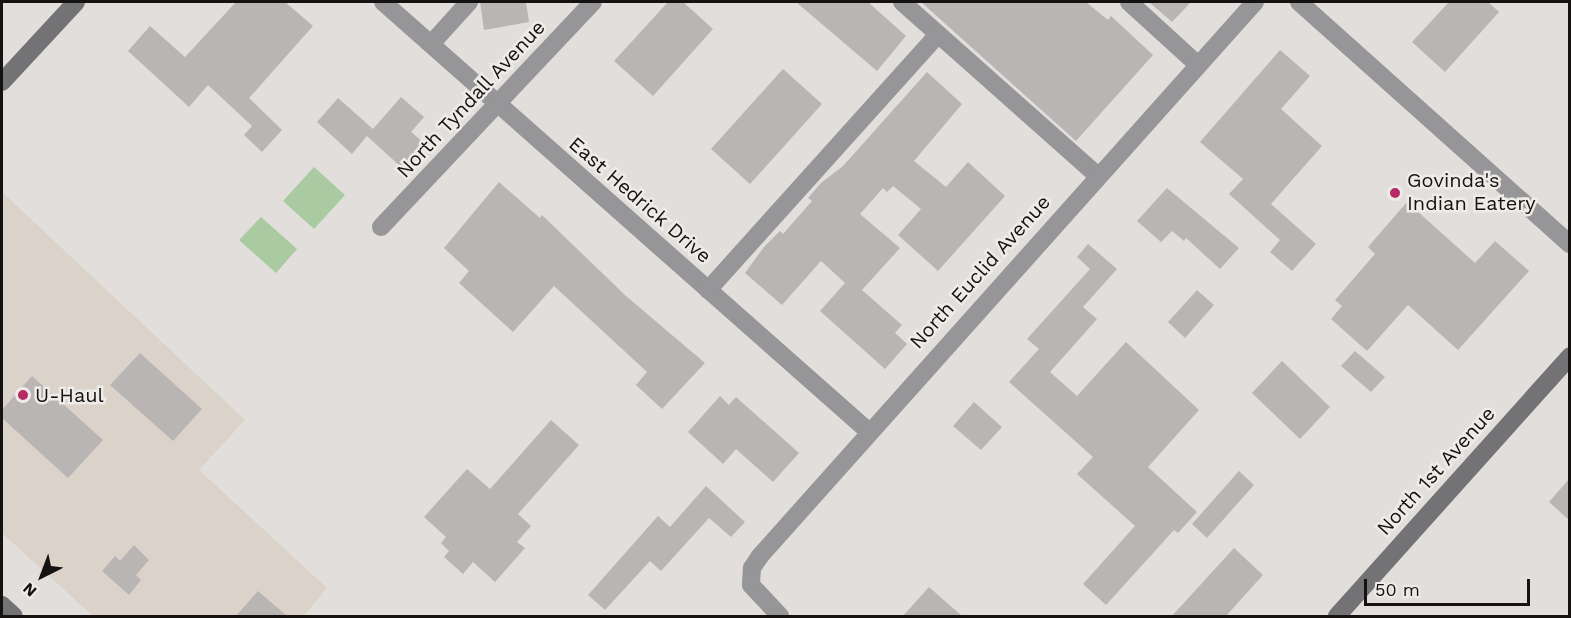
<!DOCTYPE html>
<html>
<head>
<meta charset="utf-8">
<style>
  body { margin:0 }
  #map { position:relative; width:1571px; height:618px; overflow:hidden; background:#e1dedb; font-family:"Work Sans",sans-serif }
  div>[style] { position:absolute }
  .built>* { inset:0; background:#dbd2c9 }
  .green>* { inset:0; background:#aacaa2 }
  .building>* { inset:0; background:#bab5b5 }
  .street>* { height:18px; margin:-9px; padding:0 9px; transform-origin:9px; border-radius:9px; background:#969597 }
  .secondary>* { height:18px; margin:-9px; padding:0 9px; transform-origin:9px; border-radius:9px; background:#737275 }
  .dots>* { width:16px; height:16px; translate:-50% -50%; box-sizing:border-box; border:3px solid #efebe8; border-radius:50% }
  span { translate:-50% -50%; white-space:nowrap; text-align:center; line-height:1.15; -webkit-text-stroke:5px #efebe8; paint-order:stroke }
  .street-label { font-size:20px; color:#141312 }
  .poi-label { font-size:20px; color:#141312 }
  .left { translate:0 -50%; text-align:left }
  .frame { position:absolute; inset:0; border:3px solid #141312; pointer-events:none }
  .north { position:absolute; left:12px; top:546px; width:60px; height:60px; -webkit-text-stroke:4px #efebe8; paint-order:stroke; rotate:222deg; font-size:16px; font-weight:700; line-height:24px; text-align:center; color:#141312 }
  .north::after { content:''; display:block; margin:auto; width:21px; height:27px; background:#141312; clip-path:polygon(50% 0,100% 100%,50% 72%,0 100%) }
  .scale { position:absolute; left:1364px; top:579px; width:166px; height:27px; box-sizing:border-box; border:3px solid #141312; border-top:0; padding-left:8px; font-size:18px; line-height:21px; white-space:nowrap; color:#141312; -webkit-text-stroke:4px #efebe8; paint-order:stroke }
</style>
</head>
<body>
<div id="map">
  <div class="built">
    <i style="clip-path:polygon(2px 192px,245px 420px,199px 470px,327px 588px,304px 616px,93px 616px,2px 533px)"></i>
  </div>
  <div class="green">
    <i style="clip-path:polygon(314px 167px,345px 195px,314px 229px,283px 201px)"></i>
    <i style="clip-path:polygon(261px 217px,297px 249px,276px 273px,239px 240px)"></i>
  </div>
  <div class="building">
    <i style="clip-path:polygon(236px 2px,285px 2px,313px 26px,249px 98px,282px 130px,262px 152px,244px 135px,252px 126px,208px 85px,189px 107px,128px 51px,150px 26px,185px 57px)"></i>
    <i style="clip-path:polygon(480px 2px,526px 2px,529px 22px,484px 30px)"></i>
    <i style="clip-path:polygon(668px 2px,683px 2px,713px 29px,653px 96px,614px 61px)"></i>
    <i style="clip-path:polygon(796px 2px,868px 2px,906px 36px,877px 71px)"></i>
    <i style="clip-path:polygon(921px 2px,1086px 2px,1108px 20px,1111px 16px,1153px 55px,1076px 141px)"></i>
    <i style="clip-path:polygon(1149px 2px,1191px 2px,1172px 22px)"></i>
    <i style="clip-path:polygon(1449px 2px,1488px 2px,1499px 12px,1445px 72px,1412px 42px)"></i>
    <i style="clip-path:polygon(1280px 50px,1310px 76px,1281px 109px,1322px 146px,1271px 204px,1316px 244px,1292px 271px,1270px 252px,1280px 240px,1229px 194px,1243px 179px,1200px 142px)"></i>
    <i style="clip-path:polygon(783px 69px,822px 104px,750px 184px,711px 149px)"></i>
    <i style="clip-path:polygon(927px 72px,962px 104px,914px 161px,946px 187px,968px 162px,1005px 196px,938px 271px,898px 235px,921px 209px,893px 186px,887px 192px,883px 188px,860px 214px,900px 248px,862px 290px,902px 325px,895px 333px,907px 344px,885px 369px,820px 311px,845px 283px,821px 261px,782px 305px,745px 273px,764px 247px,780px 231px,783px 234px,812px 201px,808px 198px,821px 183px,843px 166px)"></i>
    <i style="clip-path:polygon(401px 97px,424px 117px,411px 132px,423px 142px,401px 167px,367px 136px,352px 154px,317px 122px,338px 98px,373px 129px)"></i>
    <i style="clip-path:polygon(499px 182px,540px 218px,542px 215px,626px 296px,705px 363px,662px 409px,636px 385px,647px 372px,554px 286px,513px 332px,459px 283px,469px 271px,444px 248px)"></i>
    <i style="clip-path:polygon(1167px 188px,1239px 248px,1220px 269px,1186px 238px,1184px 241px,1172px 231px,1161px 242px,1137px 221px)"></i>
    <i style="clip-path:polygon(1407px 202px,1475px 263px,1495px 241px,1529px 271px,1458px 350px,1408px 305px,1367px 351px,1331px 319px,1342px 306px,1335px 300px,1375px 254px,1368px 247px)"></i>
    <i style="clip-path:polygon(1088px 244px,1117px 269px,1083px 307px,1097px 319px,1050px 372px,1077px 396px,1126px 342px,1199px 410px,1148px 467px,1197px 512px,1178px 533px,1174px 530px,1106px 605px,1083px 584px,1135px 526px,1077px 474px,1093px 457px,1009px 382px,1039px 349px,1027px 339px,1090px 269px,1077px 257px)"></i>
    <i style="clip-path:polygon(1197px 290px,1214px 305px,1185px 338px,1168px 322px)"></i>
    <i style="clip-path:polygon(1355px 351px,1385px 377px,1371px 392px,1341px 366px)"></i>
    <i style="clip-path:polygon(140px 353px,202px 409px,173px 441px,110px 385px)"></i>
    <i style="clip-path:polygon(1282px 361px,1330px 407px,1300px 439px,1252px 393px)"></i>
    <i style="clip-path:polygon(32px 376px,103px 440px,68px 478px,2px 418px,2px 410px)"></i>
    <i style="clip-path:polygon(720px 396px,729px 405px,736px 397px,799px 453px,773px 482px,736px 449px,723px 464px,688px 432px)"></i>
    <i style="clip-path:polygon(974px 402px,1002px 427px,981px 450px,953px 426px)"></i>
    <i style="clip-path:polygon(551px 420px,579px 445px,518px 514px,531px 526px,517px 542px,525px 548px,495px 582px,473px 562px,463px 574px,444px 557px,449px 551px,441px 543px,446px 537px,424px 517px,467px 469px,490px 489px)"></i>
    <i style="clip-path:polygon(1239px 471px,1254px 485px,1207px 538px,1192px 524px)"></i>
    <i style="clip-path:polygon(1569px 479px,1569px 520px,1549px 502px)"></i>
    <i style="clip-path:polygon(706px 486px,745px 522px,731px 537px,709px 518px,661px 571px,650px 561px,605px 610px,588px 595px,658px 516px,670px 527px)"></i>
    <i style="clip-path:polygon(134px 545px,149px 560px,136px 575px,141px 580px,129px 595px,102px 571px,115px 556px,120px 561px)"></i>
    <i style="clip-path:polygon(1234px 548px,1263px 575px,1226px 616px,1172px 616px)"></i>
    <i style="clip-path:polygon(929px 587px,962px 616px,903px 616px)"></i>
    <i style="clip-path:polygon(258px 591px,287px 616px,236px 616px)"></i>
  </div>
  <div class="street">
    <i style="left:383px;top:2px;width:648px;rotate:41.49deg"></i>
    <i style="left:902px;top:2px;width:262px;rotate:41.6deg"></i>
    <i style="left:1129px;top:2px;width:93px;rotate:42.4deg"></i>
    <i style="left:1299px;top:2px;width:363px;rotate:41.8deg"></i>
    <i style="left:431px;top:44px;width:57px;rotate:-47.9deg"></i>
    <i style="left:381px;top:227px;width:309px;rotate:-46.7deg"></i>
    <i style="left:708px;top:290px;width:342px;rotate:-48deg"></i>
    <i style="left:780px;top:616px;width:42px;rotate:-133.1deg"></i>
    <i style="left:751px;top:585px;width:17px;rotate:-87deg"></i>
    <i style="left:752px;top:568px;width:14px;rotate:-56deg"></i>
    <i style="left:760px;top:556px;width:743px;rotate:-48.22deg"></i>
  </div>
  <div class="secondary">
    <i style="left:2px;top:82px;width:109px;rotate:-47.2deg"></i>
    <i style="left:2px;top:605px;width:16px;rotate:43deg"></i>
    <i style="left:1337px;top:616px;width:349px;rotate:-48.1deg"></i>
  </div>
  <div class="dots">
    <i style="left:1395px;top:193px;background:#b62b64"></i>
    <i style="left:23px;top:395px;background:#b62b64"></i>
  </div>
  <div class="street-label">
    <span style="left:471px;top:99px;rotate:-47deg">North Tyndall Avenue</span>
    <span style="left:640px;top:200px;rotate:41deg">East Hedrick Drive</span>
    <span style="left:980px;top:272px;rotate:-48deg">North Euclid Avenue</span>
    <span style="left:1436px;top:471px;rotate:-48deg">North 1st Avenue</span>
  </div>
  <div class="poi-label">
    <span class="left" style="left:1407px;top:192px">Govinda's<br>Indian Eatery</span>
    <span class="left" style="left:35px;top:395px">U-Haul</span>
  </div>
  <div class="frame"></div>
  <div class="north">N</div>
  <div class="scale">50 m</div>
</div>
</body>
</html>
